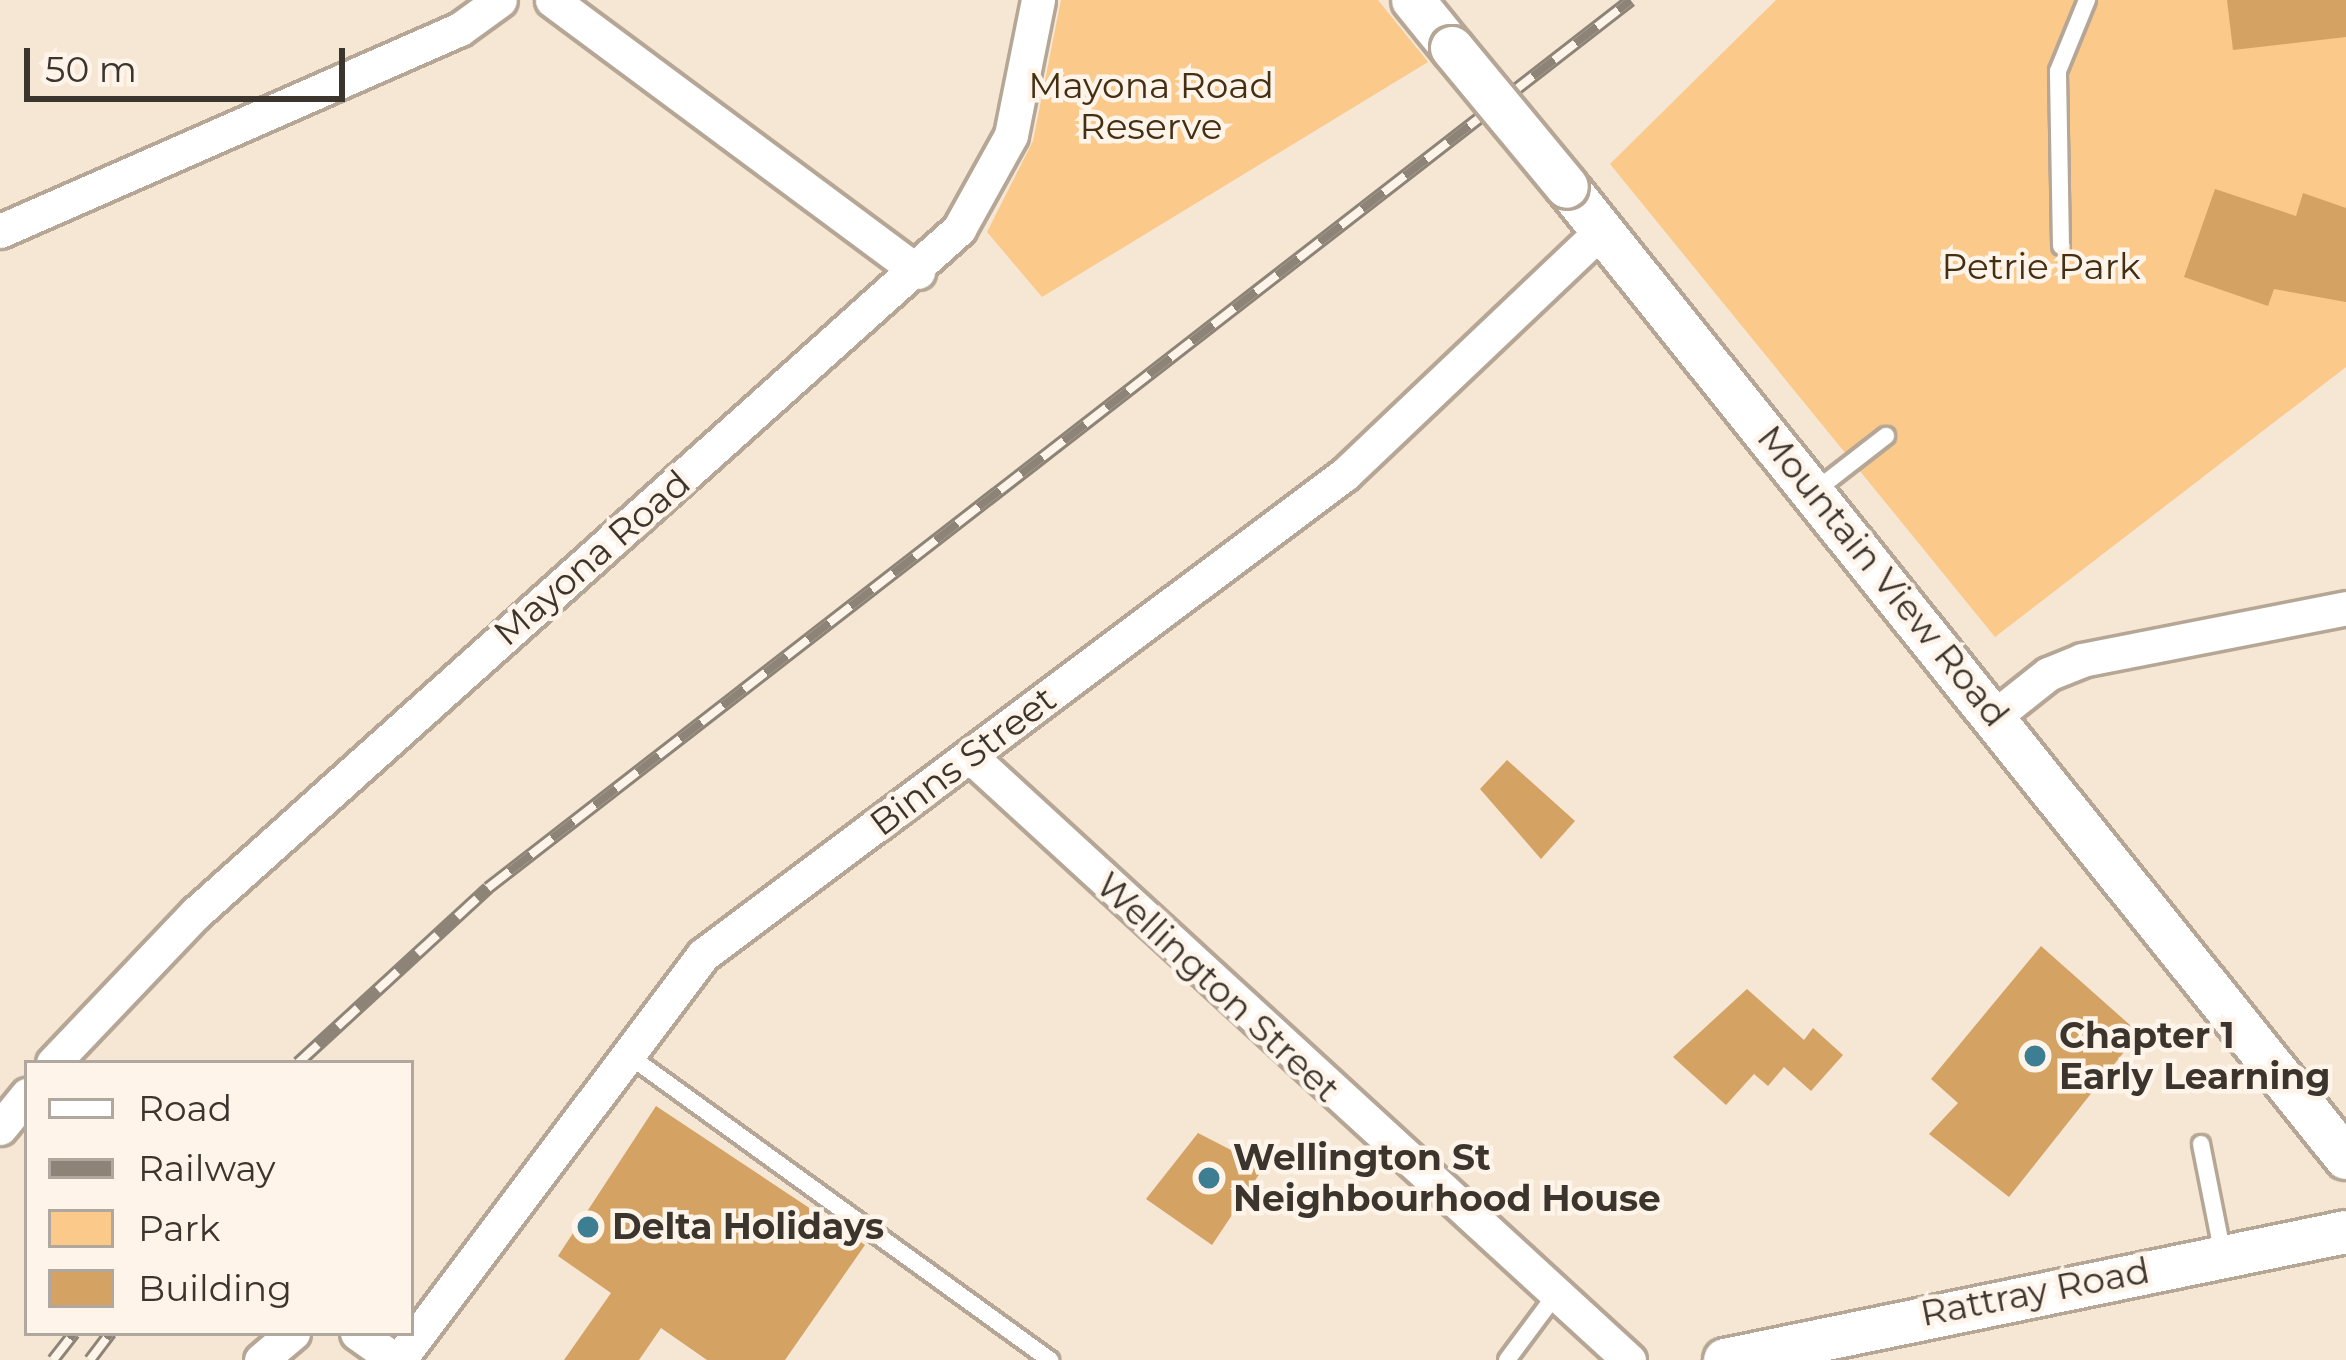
<!DOCTYPE html>
<html>
<head>
<meta charset="utf-8">
<style>
  body { margin:0 }
  #map { position:relative; width:2346px; height:1360px; overflow:hidden; background:#f6e6d4; font-family:Montserrat,sans-serif }
  div>[style] { position:absolute }
  .green>* { inset:0; background:#fbc98a }
  .building>* { inset:0; background:#d4a263 }
  .roads { filter:drop-shadow(3px 0 #b5a695) drop-shadow(-3px 0 #b5a695) drop-shadow(0 3px #b5a695) drop-shadow(0 -3px #b5a695) }
  .service>* { height:16px; margin:-8px; padding:0 8px; transform-origin:8px; border-radius:8px; background:#fff }
  .minor>* { height:33px; margin:-16.5px; padding:0 16.5px; transform-origin:16.5px; border-radius:16.5px; background:#fff }
  .tertiary>* { height:42px; margin:-21px; padding:0 21px; transform-origin:21px; border-radius:21px; background:#fff }
  .rail>* { height:14px; margin-top:-7px; transform-origin:0; background:repeating-linear-gradient(90deg,#fef4e9 0 27px,#8d8377 0 54px); box-sizing:border-box; border-block:3px solid #8d8377 }
  .bridges { filter:drop-shadow(3px 0 #b5a695) drop-shadow(-3px 0 #b5a695) drop-shadow(0 3px #b5a695) drop-shadow(0 -3px #b5a695) }
  .tertiary-bridge>* { height:42px; margin:-21px; padding:0 21px; transform-origin:21px; border-radius:21px; background:#fff }
  .dots>* { width:33px; height:33px; translate:-50% -50%; box-sizing:border-box; border:6px solid #fef4e9; border-radius:50% }
  span { translate:-50% -50%; white-space:nowrap; text-align:center; line-height:1.15; -webkit-text-stroke:9px #fef4e9; paint-order:stroke }
  .park-label { font-size:36px; color:#442f13 }
  .street-label { font-size:36px; color:#3b352e }
  .poi-label { font-size:36px; color:#3b352e; font-weight:700 }
  .left { translate:0 -50%; text-align:left }
  .legend { position:absolute; left:24px; top:1060px; width:390px; height:276px; box-sizing:border-box; background:#fef4e9; border:3px solid #b0a89e; margin:0; padding:15px 21px; list-style:none; font-size:36px; color:#3b352e }
  .legend li { display:flex; align-items:center; gap:24px; height:60px }
  .legend b { width:60px; border:3px solid #b0a89e }
  .scale { position:absolute; left:24px; top:48px; width:321px; height:54px; box-sizing:border-box; border:6px solid #3b352e; border-top:0; padding-left:15px; font-size:36px; line-height:42px; white-space:nowrap; color:#3b352e; -webkit-text-stroke:9px #fef4e9; paint-order:stroke }
</style>
</head>
<body>
<div id="map">
  <div class="green">
    <i style="clip-path:polygon(1061px 0,1378px 0,1428px 62px,1042px 297px,987px 232px,1033px 141px)"></i>
    <i style="clip-path:polygon(1776px 0,2346px 0,2346px 367px,1995px 637px,1610px 164px)"></i>
  </div>
  <div class="building">
    <i style="clip-path:polygon(2227px 0,2346px 0,2346px 37px,2233px 50px)"></i>
    <i style="clip-path:polygon(2215px 189px,2296px 216px,2303px 193px,2346px 208px,2346px 302px,2274px 289px,2268px 306px,2184px 277px)"></i>
    <i style="clip-path:polygon(1507px 760px,1575px 821px,1541px 859px,1480px 789px)"></i>
    <i style="clip-path:polygon(2041px 946px,2139px 1033px,2009px 1197px,1929px 1134px,1958px 1103px,1931px 1079px)"></i>
    <i style="clip-path:polygon(1747px 989px,1804px 1040px,1813px 1028px,1843px 1055px,1811px 1091px,1784px 1067px,1768px 1086px,1754px 1074px,1726px 1105px,1673px 1057px)"></i>
    <i style="clip-path:polygon(656px 1106px,865px 1245px,785px 1360px,707px 1360px,661px 1328px,639px 1360px,564px 1360px,611px 1293px,558px 1256px)"></i>
    <i style="clip-path:polygon(1198px 1133px,1264px 1167px,1212px 1245px,1146px 1199px)"></i>
  </div>
  <div class="roads">
    <div class="service">
      <i style="left:2061px;top:246px;width:175px;rotate:-91deg"></i>
      <i style="left:2058px;top:71px;width:77px;rotate:-67.8deg"></i>
      <i style="left:1815px;top:491px;width:90px;rotate:-37.8deg"></i>
      <i style="left:624px;top:1052px;width:526px;rotate:35.87deg"></i>
      <i style="left:2201px;top:1144px;width:113px;rotate:78.8deg"></i>
      <i style="left:1507px;top:1360px;width:82px;rotate:-53.4deg"></i>
    </div>
    <div class="minor">
      <i style="left:552px;top:0;width:456px;rotate:36.6deg"></i>
      <i style="left:0;top:231px;width:502px;rotate:-23.71deg"></i>
      <i style="left:460px;top:29px;width:49px;rotate:-35.9deg"></i>
      <i style="left:1995px;top:716px;width:68px;rotate:-38.4deg"></i>
      <i style="left:2048px;top:674px;width:37px;rotate:-22deg"></i>
      <i style="left:2082px;top:660px;width:269px;rotate:-11.1deg"></i>
      <i style="left:970px;top:756px;width:894px;rotate:42.51deg"></i>
      <i style="left:53px;top:1063px;width:207px;rotate:-46.4deg"></i>
      <i style="left:196px;top:913px;width:1025px;rotate:-41.87deg"></i>
      <i style="left:959px;top:229px;width:107px;rotate:-61deg"></i>
      <i style="left:1011px;top:135px;width:138px;rotate:-78.7deg"></i>
      <i style="left:0;top:1128px;width:43px;rotate:-50.7deg"></i>
      <i style="left:357px;top:1333px;width:47px;rotate:35.4deg"></i>
      <i style="left:261px;top:1360px;width:42px;rotate:-40.2deg"></i>
      <i style="left:399px;top:1360px;width:506px;rotate:-53.11deg"></i>
      <i style="left:703px;top:955px;width:802px;rotate:-36.84deg"></i>
      <i style="left:1345px;top:474px;width:353px;rotate:-43.5deg"></i>
    </div>
    <div class="tertiary">
      <i style="left:1413px;top:0;width:62px;rotate:50.9deg"></i>
      <i style="left:1567px;top:187px;width:1245px;rotate:51.26deg"></i>
      <i style="left:1725px;top:1360px;width:634px;rotate:-11.65deg"></i>
    </div>
  </div>
  <div class="rail">
    <i style="left:298px;top:1063px;width:258px;rotate:-42.6deg"></i>
    <i style="left:488px;top:888px;width:1447px;rotate:-37.84deg"></i>
    <i style="left:53px;top:1360px;width:34px;rotate:-52deg"></i>
    <i style="left:90px;top:1360px;width:34px;rotate:-53deg"></i>
  </div>
  <div class="bridges">
    <div class="tertiary-bridge">
      <i style="left:1452px;top:48px;width:180px;rotate:50.4deg"></i>
    </div>
  </div>
  <div class="dots">
    <i style="left:2035px;top:1056px;background:#3e7e92"></i>
    <i style="left:1209px;top:1178px;background:#3e7e92"></i>
    <i style="left:588px;top:1227px;background:#3e7e92"></i>
  </div>
  <div class="park-label">
    <span style="left:1151px;top:106px">Mayona Road<br>Reserve</span>
    <span style="left:2041px;top:267px">Petrie Park</span>
  </div>
  <div class="street-label">
    <span style="left:592px;top:558px;rotate:-41deg">Mayona Road</span>
    <span style="left:1883px;top:576px;rotate:51deg">Mountain View Road</span>
    <span style="left:963px;top:761px;rotate:-37deg">Binns Street</span>
    <span style="left:1218px;top:987px;rotate:43deg">Wellington Street</span>
    <span style="left:2035px;top:1292px;rotate:-11deg">Rattray Road</span>
  </div>
  <div class="poi-label">
    <span class="left" style="left:2059px;top:1056px">Chapter 1<br>Early Learning</span>
    <span class="left" style="left:1233px;top:1178px">Wellington St<br>Neighbourhood House</span>
    <span class="left" style="left:612px;top:1227px">Delta Holidays</span>
  </div>
  <ul class="legend">
  <li><b style="height:15px;background:#fff"></b>Road</li>
  <li><b style="height:15px;background:#8d8377"></b>Railway</li>
  <li><b style="height:33px;background:#fbc98a"></b>Park</li>
  <li><b style="height:33px;background:#d4a263"></b>Building</li>
  </ul>
  <div class="scale">50 m</div>
</div>
</body>
</html>
